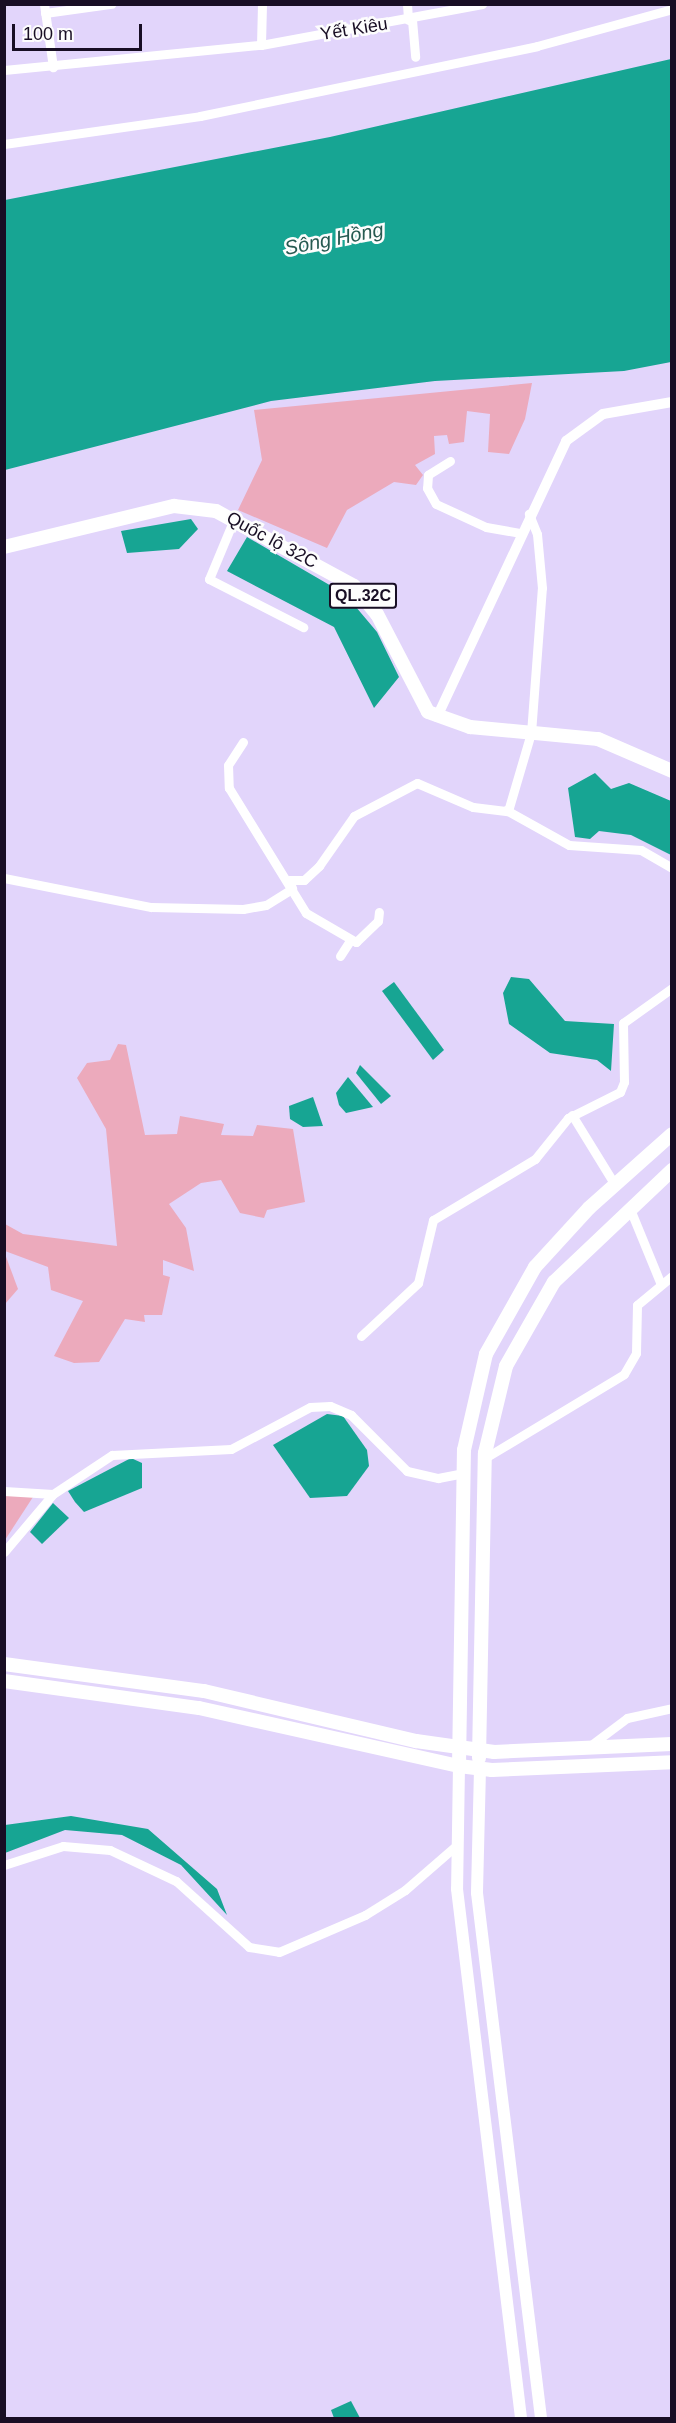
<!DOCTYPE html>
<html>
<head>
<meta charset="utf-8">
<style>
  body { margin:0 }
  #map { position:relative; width:676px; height:2423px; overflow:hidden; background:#e2d5fb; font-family:Arial,sans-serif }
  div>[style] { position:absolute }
  .green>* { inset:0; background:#ecaabc }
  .water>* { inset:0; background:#17a593 }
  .minor>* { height:9px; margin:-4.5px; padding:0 4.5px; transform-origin:4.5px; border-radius:4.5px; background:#fff }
  .tertiary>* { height:10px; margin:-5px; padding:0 5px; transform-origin:5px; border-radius:5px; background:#fff }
  .secondary>* { height:12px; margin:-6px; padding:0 6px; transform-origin:6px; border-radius:6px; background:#fff }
  .primary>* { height:14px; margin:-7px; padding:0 7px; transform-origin:7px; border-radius:7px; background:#fff }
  span { translate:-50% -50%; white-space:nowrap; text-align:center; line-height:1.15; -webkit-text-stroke:5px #fdfdfd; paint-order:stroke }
  .shield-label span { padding:2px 4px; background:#fdfdfd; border:2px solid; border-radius:4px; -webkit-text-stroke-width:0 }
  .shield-label { font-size:16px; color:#180e24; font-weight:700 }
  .street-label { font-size:18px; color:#180e24 }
  .water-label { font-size:20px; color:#265a51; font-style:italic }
  .frame { position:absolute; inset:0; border:6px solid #180e24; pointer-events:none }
  .scale { position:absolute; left:12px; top:24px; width:130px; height:27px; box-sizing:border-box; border:3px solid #180e24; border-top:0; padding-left:8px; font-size:18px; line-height:21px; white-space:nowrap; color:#180e24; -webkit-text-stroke:4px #fdfdfd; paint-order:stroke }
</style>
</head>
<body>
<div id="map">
  <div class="green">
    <i style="clip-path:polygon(532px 383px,525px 419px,509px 454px,488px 452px,490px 414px,467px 411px,464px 442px,449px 444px,447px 435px,434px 436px,435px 454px,415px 465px,423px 475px,416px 485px,394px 482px,347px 510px,327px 548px,238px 510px,262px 460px,254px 410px)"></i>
    <i style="clip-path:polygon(118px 1044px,126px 1045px,145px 1135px,177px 1134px,180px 1116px,224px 1124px,221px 1135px,253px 1136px,257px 1125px,293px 1129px,305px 1202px,267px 1210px,264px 1218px,240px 1213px,221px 1180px,201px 1183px,169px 1204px,186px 1228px,194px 1271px,163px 1260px,163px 1275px,170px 1277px,162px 1315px,144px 1315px,145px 1322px,125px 1319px,99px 1362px,74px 1363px,54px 1356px,83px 1301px,51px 1290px,48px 1267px,5px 1251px,5px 1224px,23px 1234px,117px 1246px,106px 1129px,77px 1078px,87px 1063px,110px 1060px)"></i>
    <i style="clip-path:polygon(5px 1254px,18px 1289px,5px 1304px,4px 1304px)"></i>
    <i style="clip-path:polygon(5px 1494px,33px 1497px,5px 1540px)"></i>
  </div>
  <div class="water">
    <i style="clip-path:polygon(671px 59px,671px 362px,624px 371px,435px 381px,271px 401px,5px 470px,5px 200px,330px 137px)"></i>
    <i style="clip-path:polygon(191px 519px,198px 529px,179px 549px,127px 553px,121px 531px)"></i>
    <i style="clip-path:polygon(247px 537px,345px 594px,377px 632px,399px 677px,374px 708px,334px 627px,227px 571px)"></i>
    <i style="clip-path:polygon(595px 773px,611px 789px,629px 783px,671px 801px,671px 855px,631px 835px,599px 831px,590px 839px,575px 837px,568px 788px)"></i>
    <i style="clip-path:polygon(511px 977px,529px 979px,565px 1021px,614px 1024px,611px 1071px,597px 1060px,550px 1053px,509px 1024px,503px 993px)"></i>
    <i style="clip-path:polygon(394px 982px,444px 1050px,433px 1060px,382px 991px)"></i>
    <i style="clip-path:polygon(360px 1065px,391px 1096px,381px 1104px,356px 1073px)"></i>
    <i style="clip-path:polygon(348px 1077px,373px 1107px,346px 1113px,339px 1105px,336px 1093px)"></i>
    <i style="clip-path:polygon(313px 1097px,323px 1126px,303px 1127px,290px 1119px,289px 1106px)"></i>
    <i style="clip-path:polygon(327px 1414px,343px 1416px,367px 1450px,369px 1466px,347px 1496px,310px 1498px,273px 1445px)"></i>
    <i style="clip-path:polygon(131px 1458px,142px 1463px,142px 1488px,84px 1512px,75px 1502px,68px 1491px)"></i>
    <i style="clip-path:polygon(53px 1503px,69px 1518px,42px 1544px,30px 1532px)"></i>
    <i style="clip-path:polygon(71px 1816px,148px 1829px,217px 1889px,227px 1915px,181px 1865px,122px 1835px,65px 1830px,5px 1853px,5px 1825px)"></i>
    <i style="clip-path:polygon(351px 2401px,360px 2418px,334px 2418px,331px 2410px)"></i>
  </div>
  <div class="minor">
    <i style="left:44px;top:4px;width:64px;rotate:81.9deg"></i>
    <i style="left:407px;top:4px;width:16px;rotate:86deg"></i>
    <i style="left:45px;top:13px;width:67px;rotate:-7.8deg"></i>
    <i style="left:412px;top:20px;width:37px;rotate:85deg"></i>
    <i style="left:261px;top:45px;width:41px;rotate:-88.6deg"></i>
    <i style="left:4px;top:70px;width:258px;rotate:-5.6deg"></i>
    <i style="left:261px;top:45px;width:225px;rotate:-10.5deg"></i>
    <i style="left:4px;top:144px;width:198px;rotate:-8.1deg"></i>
    <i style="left:200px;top:116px;width:344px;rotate:-11.7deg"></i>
    <i style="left:537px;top:46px;width:140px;rotate:-15.3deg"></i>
    <i style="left:450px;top:461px;width:26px;rotate:148deg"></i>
    <i style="left:428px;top:475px;width:13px;rotate:94deg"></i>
    <i style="left:427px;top:488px;width:18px;rotate:61deg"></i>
    <i style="left:436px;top:504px;width:55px;rotate:24.7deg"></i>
    <i style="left:486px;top:527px;width:34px;rotate:10deg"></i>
    <i style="left:234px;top:519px;width:65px;rotate:112.6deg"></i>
    <i style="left:209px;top:579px;width:106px;rotate:27.1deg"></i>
    <i style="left:243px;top:742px;width:27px;rotate:123deg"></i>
    <i style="left:228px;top:765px;width:23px;rotate:88deg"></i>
    <i style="left:229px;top:788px;width:147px;rotate:58.4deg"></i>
    <i style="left:306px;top:913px;width:58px;rotate:30.1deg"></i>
    <i style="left:356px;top:942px;width:30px;rotate:-44deg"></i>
    <i style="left:378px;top:921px;width:9px;rotate:-84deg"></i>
    <i style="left:506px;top:810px;width:72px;rotate:29.1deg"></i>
    <i style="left:569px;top:845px;width:72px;rotate:4deg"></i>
    <i style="left:641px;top:850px;width:36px;rotate:30deg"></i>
    <i style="left:4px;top:878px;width:150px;rotate:11.2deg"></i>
    <i style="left:151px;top:907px;width:92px;rotate:1.2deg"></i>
    <i style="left:243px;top:909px;width:23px;rotate:-10deg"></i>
    <i style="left:266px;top:905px;width:31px;rotate:-32deg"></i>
    <i style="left:292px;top:889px;width:9px;rotate:-103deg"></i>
    <i style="left:290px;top:880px;width:14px"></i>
    <i style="left:304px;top:880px;width:21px;rotate:-43deg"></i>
    <i style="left:319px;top:866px;width:61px;rotate:-55deg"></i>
    <i style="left:354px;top:816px;width:71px;rotate:-27.6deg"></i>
    <i style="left:417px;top:783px;width:61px;rotate:23.2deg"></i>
    <i style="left:473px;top:807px;width:35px;rotate:7deg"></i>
    <i style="left:508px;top:811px;width:81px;rotate:-73.6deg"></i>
    <i style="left:531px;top:733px;width:145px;rotate:-85.7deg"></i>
    <i style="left:542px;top:588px;width:54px;rotate:-95.3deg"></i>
    <i style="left:537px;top:534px;width:22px;rotate:-112deg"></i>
    <i style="left:340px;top:956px;width:17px;rotate:-57deg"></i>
    <i style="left:572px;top:1115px;width:82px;rotate:58.4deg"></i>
    <i style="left:630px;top:1209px;width:79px;rotate:67.7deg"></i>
    <i style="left:361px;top:1336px;width:78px;rotate:-42.9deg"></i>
    <i style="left:418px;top:1283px;width:65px;rotate:-76.6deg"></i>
    <i style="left:433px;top:1220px;width:119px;rotate:-30.9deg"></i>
    <i style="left:535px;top:1159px;width:53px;rotate:-51.2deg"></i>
    <i style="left:568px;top:1118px;width:58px;rotate:-26.6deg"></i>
    <i style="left:620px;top:1092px;width:11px;rotate:-68deg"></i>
    <i style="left:624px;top:1082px;width:59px;rotate:-91deg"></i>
    <i style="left:623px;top:1023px;width:60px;rotate:-35.5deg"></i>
    <i style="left:485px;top:1458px;width:162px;rotate:-31.1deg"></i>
    <i style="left:624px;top:1374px;width:24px;rotate:-60deg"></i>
    <i style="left:636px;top:1353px;width:48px;rotate:-88.8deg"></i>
    <i style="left:637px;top:1305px;width:45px;rotate:-39.6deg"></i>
    <i style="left:4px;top:1491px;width:49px;rotate:3.5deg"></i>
    <i style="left:4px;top:1552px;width:76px;rotate:-49.8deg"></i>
    <i style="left:53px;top:1494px;width:71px;rotate:-33.5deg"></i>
    <i style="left:112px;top:1455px;width:119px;rotate:-2.9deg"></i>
    <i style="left:231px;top:1449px;width:89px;rotate:-28deg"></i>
    <i style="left:310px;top:1407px;width:20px;rotate:-3deg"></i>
    <i style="left:330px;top:1406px;width:23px;rotate:23deg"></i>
    <i style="left:351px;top:1415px;width:79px;rotate:45deg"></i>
    <i style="left:407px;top:1471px;width:32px;rotate:13deg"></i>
    <i style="left:438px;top:1478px;width:25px;rotate:-11deg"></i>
    <i style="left:591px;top:1745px;width:45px;rotate:-36.9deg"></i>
    <i style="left:627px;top:1718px;width:46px;rotate:-12.5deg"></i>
    <i style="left:4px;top:1865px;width:62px;rotate:-17.9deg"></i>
    <i style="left:63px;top:1846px;width:47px;rotate:4.9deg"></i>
    <i style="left:110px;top:1850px;width:73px;rotate:25.2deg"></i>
    <i style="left:176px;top:1881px;width:98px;rotate:42.1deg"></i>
    <i style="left:249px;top:1947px;width:30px;rotate:9deg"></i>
    <i style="left:279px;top:1952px;width:94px;rotate:-23.3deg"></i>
    <i style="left:365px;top:1915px;width:47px;rotate:-32deg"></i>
    <i style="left:405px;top:1890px;width:70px;rotate:-41deg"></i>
  </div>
  <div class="tertiary">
    <i style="left:437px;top:717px;width:305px;rotate:-64.9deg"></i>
    <i style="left:566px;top:441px;width:46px;rotate:-36.1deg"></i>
    <i style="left:603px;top:414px;width:70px;rotate:-9.9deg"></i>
  </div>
  <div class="secondary">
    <i style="left:459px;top:1766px;width:123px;rotate:90.9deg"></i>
    <i style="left:457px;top:1889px;width:533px;rotate:83.1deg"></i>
    <i style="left:480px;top:1769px;width:124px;rotate:91.4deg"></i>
    <i style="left:477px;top:1893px;width:529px;rotate:83.05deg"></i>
  </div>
  <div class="primary">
    <i style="left:4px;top:547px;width:175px;rotate:-13.6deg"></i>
    <i style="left:174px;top:506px;width:42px;rotate:6.8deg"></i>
    <i style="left:216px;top:511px;width:157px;rotate:28.5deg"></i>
    <i style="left:354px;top:586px;width:36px;rotate:51deg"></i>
    <i style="left:377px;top:614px;width:110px;rotate:62.5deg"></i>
    <i style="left:428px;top:712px;width:45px;rotate:19.7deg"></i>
    <i style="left:470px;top:727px;width:129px;rotate:5.4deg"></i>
    <i style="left:598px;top:739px;width:81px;rotate:23.4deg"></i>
    <i style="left:4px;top:1664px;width:202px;rotate:7.7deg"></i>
    <i style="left:204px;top:1691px;width:218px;rotate:13.3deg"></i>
    <i style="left:416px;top:1741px;width:79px;rotate:8deg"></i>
    <i style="left:494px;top:1752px;width:178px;rotate:-2.6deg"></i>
    <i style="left:4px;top:1681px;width:197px;rotate:7.9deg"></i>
    <i style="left:199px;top:1708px;width:266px;rotate:12.6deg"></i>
    <i style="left:459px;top:1766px;width:33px;rotate:7deg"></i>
    <i style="left:492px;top:1770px;width:180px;rotate:-2.5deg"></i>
    <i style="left:479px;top:1758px;width:305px;rotate:-88.9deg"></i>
    <i style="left:485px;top:1453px;width:89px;rotate:-76.4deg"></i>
    <i style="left:506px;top:1366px;width:97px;rotate:-60.3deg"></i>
    <i style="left:554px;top:1282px;width:163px;rotate:-43.5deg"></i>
    <i style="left:459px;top:1766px;width:316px;rotate:-89.1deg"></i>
    <i style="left:464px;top:1450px;width:98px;rotate:-77.1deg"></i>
    <i style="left:486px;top:1354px;width:100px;rotate:-60.6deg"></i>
    <i style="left:535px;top:1267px;width:80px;rotate:-47.5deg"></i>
    <i style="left:589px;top:1208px;width:111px;rotate:-41.7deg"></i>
  </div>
  <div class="shield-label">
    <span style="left:363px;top:596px">QL.32C</span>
  </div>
  <div class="street-label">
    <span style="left:354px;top:29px;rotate:-9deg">Yết Kiêu</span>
    <span style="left:272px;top:540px;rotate:28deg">Quốc lộ 32C</span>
  </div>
  <div class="water-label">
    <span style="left:334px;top:239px;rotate:-11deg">Sông Hồng</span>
  </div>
  <div class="frame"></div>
  <div class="scale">100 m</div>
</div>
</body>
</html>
